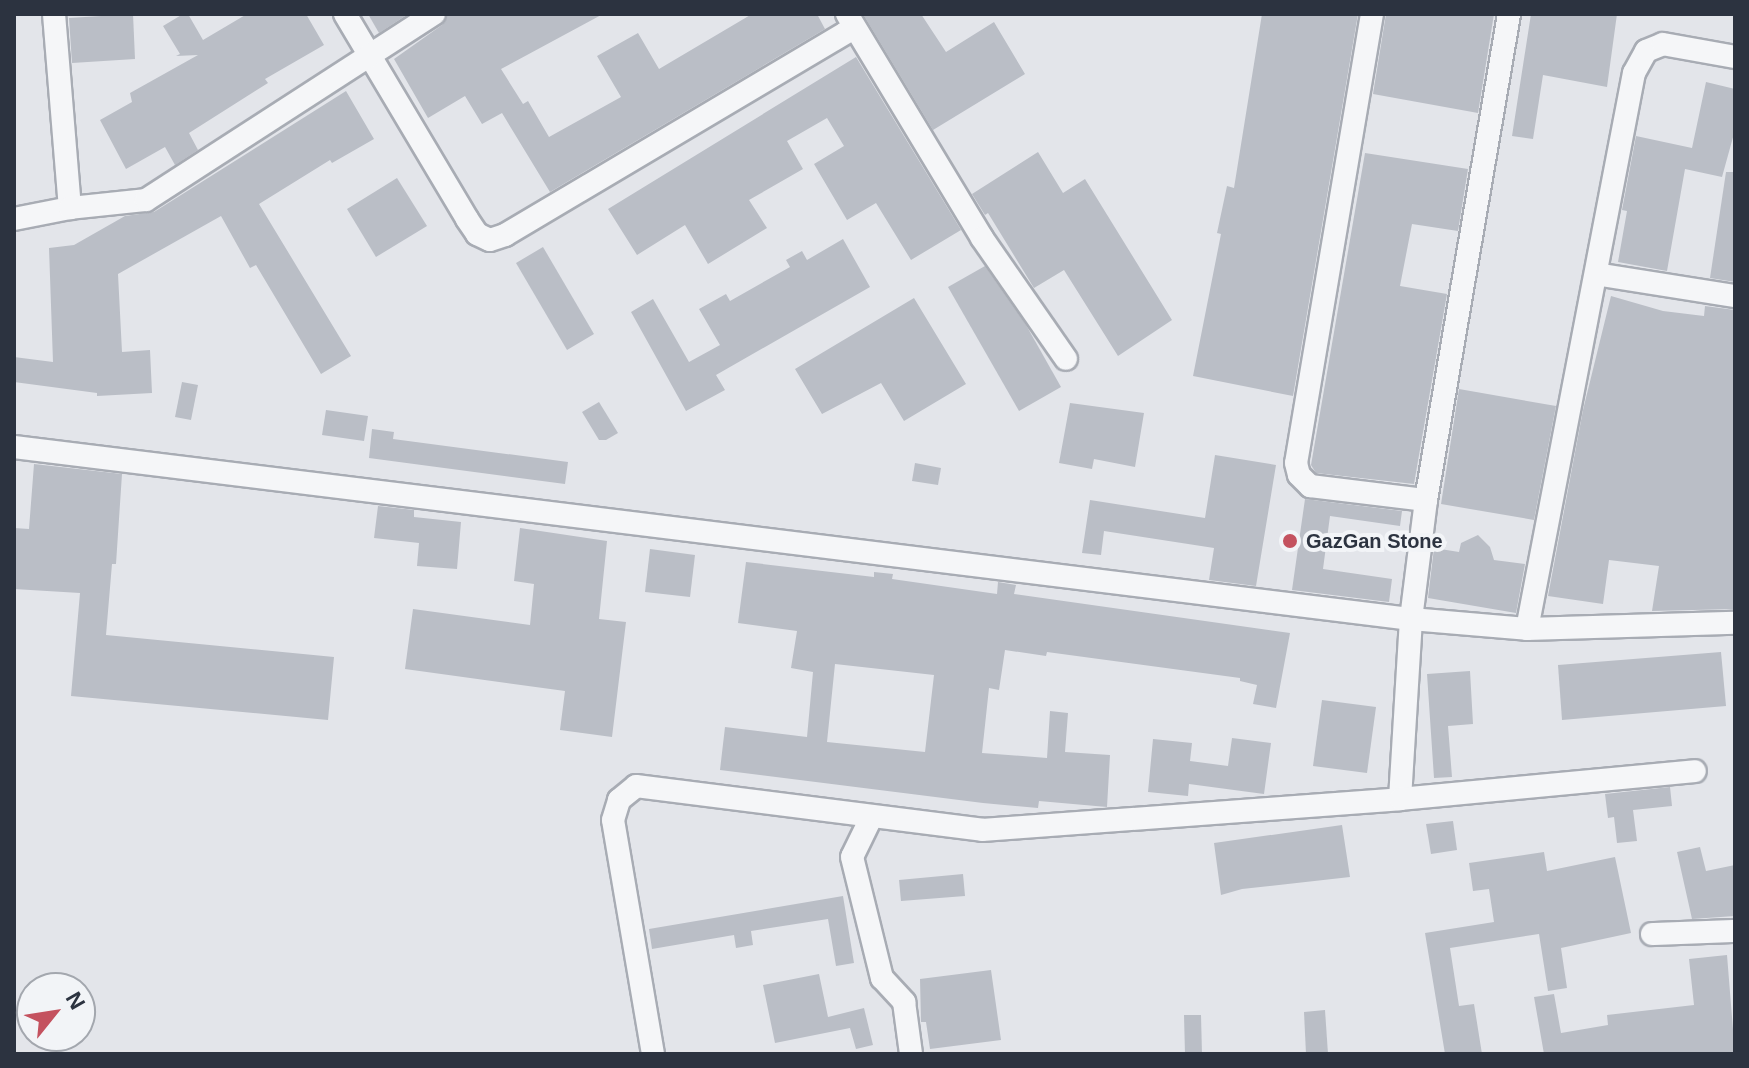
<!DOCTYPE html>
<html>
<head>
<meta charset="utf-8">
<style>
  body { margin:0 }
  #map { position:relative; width:1749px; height:1068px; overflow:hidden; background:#e3e5ea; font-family:Helvetica,sans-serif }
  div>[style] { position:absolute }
  .building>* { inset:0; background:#babec6 }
  .roads { filter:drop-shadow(2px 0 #a8acb4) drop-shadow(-2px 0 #a8acb4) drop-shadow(0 2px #a8acb4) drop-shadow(0 -2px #a8acb4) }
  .minor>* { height:22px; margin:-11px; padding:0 11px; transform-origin:11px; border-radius:11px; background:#f5f6f8 }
  .dots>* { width:22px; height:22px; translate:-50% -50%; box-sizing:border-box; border:4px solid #f2f4f7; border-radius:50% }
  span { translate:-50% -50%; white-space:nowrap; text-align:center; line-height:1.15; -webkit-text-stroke:8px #f2f4f7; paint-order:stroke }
  .poi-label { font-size:20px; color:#2c3340; font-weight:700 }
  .left { translate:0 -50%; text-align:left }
  .frame { position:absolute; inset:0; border:16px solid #2c3340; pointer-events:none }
  .north { position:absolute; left:16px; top:972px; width:80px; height:80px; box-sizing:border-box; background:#f2f4f7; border:2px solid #a3a7ae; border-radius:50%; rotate:60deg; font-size:22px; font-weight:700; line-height:32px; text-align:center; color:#2c3340 }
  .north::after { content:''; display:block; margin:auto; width:28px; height:36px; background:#c4525f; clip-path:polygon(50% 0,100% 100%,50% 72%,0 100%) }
</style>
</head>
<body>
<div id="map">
  <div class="building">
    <i style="clip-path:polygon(133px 14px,135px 59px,72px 63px,69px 18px)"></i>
    <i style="clip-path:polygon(183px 14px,188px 14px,203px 40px,247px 14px,306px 14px,324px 45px,265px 79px,268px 83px,189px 133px,198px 150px,175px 165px,165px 147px,126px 169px,100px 120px,132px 102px,130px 93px,198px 55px,176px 56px,180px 54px,163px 26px)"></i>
    <i style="clip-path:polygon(368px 14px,408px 14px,379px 33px)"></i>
    <i style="clip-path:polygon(448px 14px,603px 14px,501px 69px,523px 104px,528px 101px,549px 137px,621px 97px,597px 56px,638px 33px,659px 69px,752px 14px,817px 14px,825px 29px,550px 192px,502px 113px,482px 124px,465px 96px,428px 118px,394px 59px,442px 25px)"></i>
    <i style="clip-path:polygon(863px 14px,921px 14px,946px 52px,994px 22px,1025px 74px,933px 130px)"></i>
    <i style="clip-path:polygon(1262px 14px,1358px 14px,1293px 396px,1193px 376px,1221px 234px,1217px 233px,1227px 186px,1234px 188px)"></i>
    <i style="clip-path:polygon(1386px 14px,1494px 14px,1478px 113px,1373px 94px)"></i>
    <i style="clip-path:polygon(1531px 14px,1617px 14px,1607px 87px,1543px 75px,1533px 139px,1512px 136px)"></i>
    <i style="clip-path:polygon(856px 57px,961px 230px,911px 260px,876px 203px,847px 220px,814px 164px,844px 146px,827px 118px,787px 141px,803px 169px,749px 200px,767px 228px,708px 264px,685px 225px,637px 255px,608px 209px)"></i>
    <i style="clip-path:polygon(1706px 82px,1735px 89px,1735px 130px,1722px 177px,1685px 169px,1667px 271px,1618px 262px,1627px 211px,1622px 210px,1636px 136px,1692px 148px)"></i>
    <i style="clip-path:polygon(346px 91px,374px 139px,332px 163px,330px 160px,259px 204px,351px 356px,321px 374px,256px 265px,250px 268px,221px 216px,118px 274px,122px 352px,150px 350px,152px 393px,97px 396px,97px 393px,14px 382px,14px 357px,53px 362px,49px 248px,74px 245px,125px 216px,154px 212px)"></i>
    <i style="clip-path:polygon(1038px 152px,1063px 193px,1085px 179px,1172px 320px,1118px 356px,1064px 270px,1034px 288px,988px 213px,985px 215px,972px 194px)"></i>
    <i style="clip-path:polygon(1365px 153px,1468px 169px,1458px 231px,1412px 224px,1400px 286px,1447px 294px,1414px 484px,1316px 473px,1311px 465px)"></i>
    <i style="clip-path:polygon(1726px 172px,1735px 172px,1735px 282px,1710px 278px)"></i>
    <i style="clip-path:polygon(397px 178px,427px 226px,376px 257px,347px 209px)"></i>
    <i style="clip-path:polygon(843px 239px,870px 287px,716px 375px,725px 390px,686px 411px,631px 312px,653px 299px,689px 362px,720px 345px,699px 309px,726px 294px,730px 301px,790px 267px,786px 260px,802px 251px,807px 260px)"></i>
    <i style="clip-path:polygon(543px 247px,594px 334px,567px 350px,516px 263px)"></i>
    <i style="clip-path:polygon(985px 266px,1026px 325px,1061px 387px,1019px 411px,948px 287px)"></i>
    <i style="clip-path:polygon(1611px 296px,1663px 311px,1704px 316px,1705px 306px,1735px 310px,1735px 609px,1652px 611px,1659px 566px,1609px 560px,1603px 604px,1548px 596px,1583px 410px)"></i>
    <i style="clip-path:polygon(914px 298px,966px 384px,904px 421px,881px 383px,822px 414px,795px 369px)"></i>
    <i style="clip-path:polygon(182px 382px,198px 385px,191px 420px,175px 417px)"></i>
    <i style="clip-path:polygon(1459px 389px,1556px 406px,1534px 520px,1441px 504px)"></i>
    <i style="clip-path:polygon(599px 402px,618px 433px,606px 440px,599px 440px,582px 412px)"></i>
    <i style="clip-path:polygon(1070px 403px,1144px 413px,1135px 467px,1094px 459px,1092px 469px,1059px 463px)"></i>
    <i style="clip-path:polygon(326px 410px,368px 416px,364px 441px,322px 435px)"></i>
    <i style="clip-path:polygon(372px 429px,394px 432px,393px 439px,568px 462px,565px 484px,369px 458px)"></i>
    <i style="clip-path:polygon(1215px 455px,1276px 465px,1256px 586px,1209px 580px,1214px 548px,1104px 531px,1101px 555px,1082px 553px,1090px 500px,1205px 518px)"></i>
    <i style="clip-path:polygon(915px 463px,941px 468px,938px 485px,912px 481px)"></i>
    <i style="clip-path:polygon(34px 464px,122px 474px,116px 564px,112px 564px,106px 635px,334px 657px,328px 720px,71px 696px,80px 593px,14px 589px,14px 528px,29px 529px)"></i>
    <i style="clip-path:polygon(1305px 499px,1402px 511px,1400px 526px,1330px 516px,1323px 569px,1392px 579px,1389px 602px,1292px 590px)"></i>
    <i style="clip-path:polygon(378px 506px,414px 510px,414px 517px,461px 522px,457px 569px,417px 566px,419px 543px,374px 538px)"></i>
    <i style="clip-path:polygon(520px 528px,607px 541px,599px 619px,626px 622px,612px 737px,560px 730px,565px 691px,405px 669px,413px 609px,530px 625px,534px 584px,514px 581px)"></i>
    <i style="clip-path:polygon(1478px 535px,1490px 547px,1494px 560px,1525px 564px,1516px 613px,1428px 598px,1434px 548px,1459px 552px,1461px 543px)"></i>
    <i style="clip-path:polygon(650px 549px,695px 555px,690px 597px,645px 592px)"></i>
    <i style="clip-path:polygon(evenodd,746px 562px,874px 577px,874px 572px,893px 574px,892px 579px,997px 594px,998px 582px,1016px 585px,1014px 594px,1290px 633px,1276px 708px,1253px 704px,1257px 685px,1240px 681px,1240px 678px,1047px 652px,1046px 656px,1005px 650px,999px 690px,989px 688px,982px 753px,1047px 758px,1050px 711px,1068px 713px,1065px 752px,1110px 755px,1107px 807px,1039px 801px,1038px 808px,983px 803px,720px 770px,725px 727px,807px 737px,813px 672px,791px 668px,797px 631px,738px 623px,746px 562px,835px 664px,934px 675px,925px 752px,827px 742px,835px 664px)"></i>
    <i style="clip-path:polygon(1721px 652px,1726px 706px,1562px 720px,1558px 665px)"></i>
    <i style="clip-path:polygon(1470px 671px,1473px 724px,1448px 726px,1452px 777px,1434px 778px,1427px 674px)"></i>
    <i style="clip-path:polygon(1322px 700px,1376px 707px,1367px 773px,1313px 766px)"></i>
    <i style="clip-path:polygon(1232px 738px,1271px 743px,1264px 794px,1189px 784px,1188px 796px,1148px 792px,1153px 739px,1192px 743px,1190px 761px,1228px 766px)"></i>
    <i style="clip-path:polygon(1670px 787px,1672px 806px,1633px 810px,1637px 841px,1617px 843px,1614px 817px,1608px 818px,1605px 794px)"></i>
    <i style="clip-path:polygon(1453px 821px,1457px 850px,1431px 854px,1426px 824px)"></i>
    <i style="clip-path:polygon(1342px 825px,1350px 877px,1242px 889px,1221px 895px,1214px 843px)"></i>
    <i style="clip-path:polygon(1700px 847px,1706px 871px,1735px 865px,1735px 916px,1692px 919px,1677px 852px)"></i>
    <i style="clip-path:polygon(1544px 852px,1547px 871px,1615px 857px,1631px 933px,1561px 948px,1567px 988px,1548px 991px,1539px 934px,1450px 948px,1459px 1006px,1474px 1004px,1482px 1054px,1445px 1054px,1425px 933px,1494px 922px,1489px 889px,1473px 891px,1469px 863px)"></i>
    <i style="clip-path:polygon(963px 874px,965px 896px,901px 901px,899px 880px)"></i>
    <i style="clip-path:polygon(843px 896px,854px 963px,836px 966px,828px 919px,751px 931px,753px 945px,736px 948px,734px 935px,652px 949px,649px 929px)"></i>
    <i style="clip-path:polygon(1727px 955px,1735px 1054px,1544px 1054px,1534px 997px,1554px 994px,1561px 1033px,1608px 1025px,1607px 1015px,1694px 1005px,1689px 959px)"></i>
    <i style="clip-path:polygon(991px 970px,1001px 1040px,930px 1049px,926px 1022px,921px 1022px,920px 979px)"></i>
    <i style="clip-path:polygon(819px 974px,828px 1017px,864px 1008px,873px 1045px,856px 1049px,850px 1028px,775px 1043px,763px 985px)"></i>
    <i style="clip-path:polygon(1325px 1010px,1328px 1054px,1306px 1054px,1304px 1012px)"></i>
    <i style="clip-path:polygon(1184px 1015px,1201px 1015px,1202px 1054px,1185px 1054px)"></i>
  </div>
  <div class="roads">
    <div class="minor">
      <i style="left:54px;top:14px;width:195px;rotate:85.3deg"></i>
      <i style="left:345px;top:14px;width:239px;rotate:59.2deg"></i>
      <i style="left:467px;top:219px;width:18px;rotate:56deg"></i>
      <i style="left:477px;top:234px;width:14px;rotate:25deg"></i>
      <i style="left:490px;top:240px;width:16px;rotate:-18deg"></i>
      <i style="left:505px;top:235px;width:406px;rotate:-30.7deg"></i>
      <i style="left:847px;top:14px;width:262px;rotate:58.9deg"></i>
      <i style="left:982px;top:238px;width:147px;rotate:55.2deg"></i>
      <i style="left:1372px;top:14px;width:455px;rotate:99.6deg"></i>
      <i style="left:1296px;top:463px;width:12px;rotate:76deg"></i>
      <i style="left:1299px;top:475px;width:16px;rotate:45deg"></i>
      <i style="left:1310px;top:486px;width:117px;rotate:6.9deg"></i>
      <i style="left:14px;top:219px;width:57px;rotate:-11.1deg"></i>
      <i style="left:70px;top:208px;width:76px;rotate:-6deg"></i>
      <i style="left:146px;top:200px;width:343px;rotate:-32.9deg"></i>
      <i style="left:1596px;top:274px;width:141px;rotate:9deg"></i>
      <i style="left:14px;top:447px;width:1408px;rotate:7.02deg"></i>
      <i style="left:1411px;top:619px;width:116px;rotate:4.9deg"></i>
      <i style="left:1527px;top:629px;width:208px;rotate:-1.7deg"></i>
      <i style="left:1527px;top:629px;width:566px;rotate:-79.11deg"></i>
      <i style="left:1634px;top:73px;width:25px;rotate:-61deg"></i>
      <i style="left:1646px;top:51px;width:18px;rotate:-22deg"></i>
      <i style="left:1663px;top:44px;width:73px;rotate:10.2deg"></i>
      <i style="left:1400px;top:799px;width:180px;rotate:-86.5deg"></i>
      <i style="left:1411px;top:619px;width:120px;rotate:-82.8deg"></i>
      <i style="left:1426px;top:500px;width:493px;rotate:-80.3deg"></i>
      <i style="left:871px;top:818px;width:43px;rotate:116deg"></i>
      <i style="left:852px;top:857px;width:125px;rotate:76.1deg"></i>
      <i style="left:882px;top:978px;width:33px;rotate:47deg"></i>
      <i style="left:904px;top:1002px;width:52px;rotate:82.3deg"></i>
      <i style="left:1652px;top:934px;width:83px;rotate:-2.1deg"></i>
      <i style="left:653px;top:1054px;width:237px;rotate:-99.7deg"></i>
      <i style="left:613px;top:820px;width:21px;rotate:-73deg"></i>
      <i style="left:619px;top:800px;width:22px;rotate:-39deg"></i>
      <i style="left:636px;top:786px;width:349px;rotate:7.2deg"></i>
      <i style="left:982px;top:830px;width:419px;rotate:-4.2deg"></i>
      <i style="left:1400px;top:799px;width:296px;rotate:-5.4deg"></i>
    </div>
  </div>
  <div class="dots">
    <i style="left:1290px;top:541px;background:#c4525f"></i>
  </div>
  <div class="poi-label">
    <span class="left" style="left:1306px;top:541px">GazGan Stone</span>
  </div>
  <div class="frame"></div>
  <div class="north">N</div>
</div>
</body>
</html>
